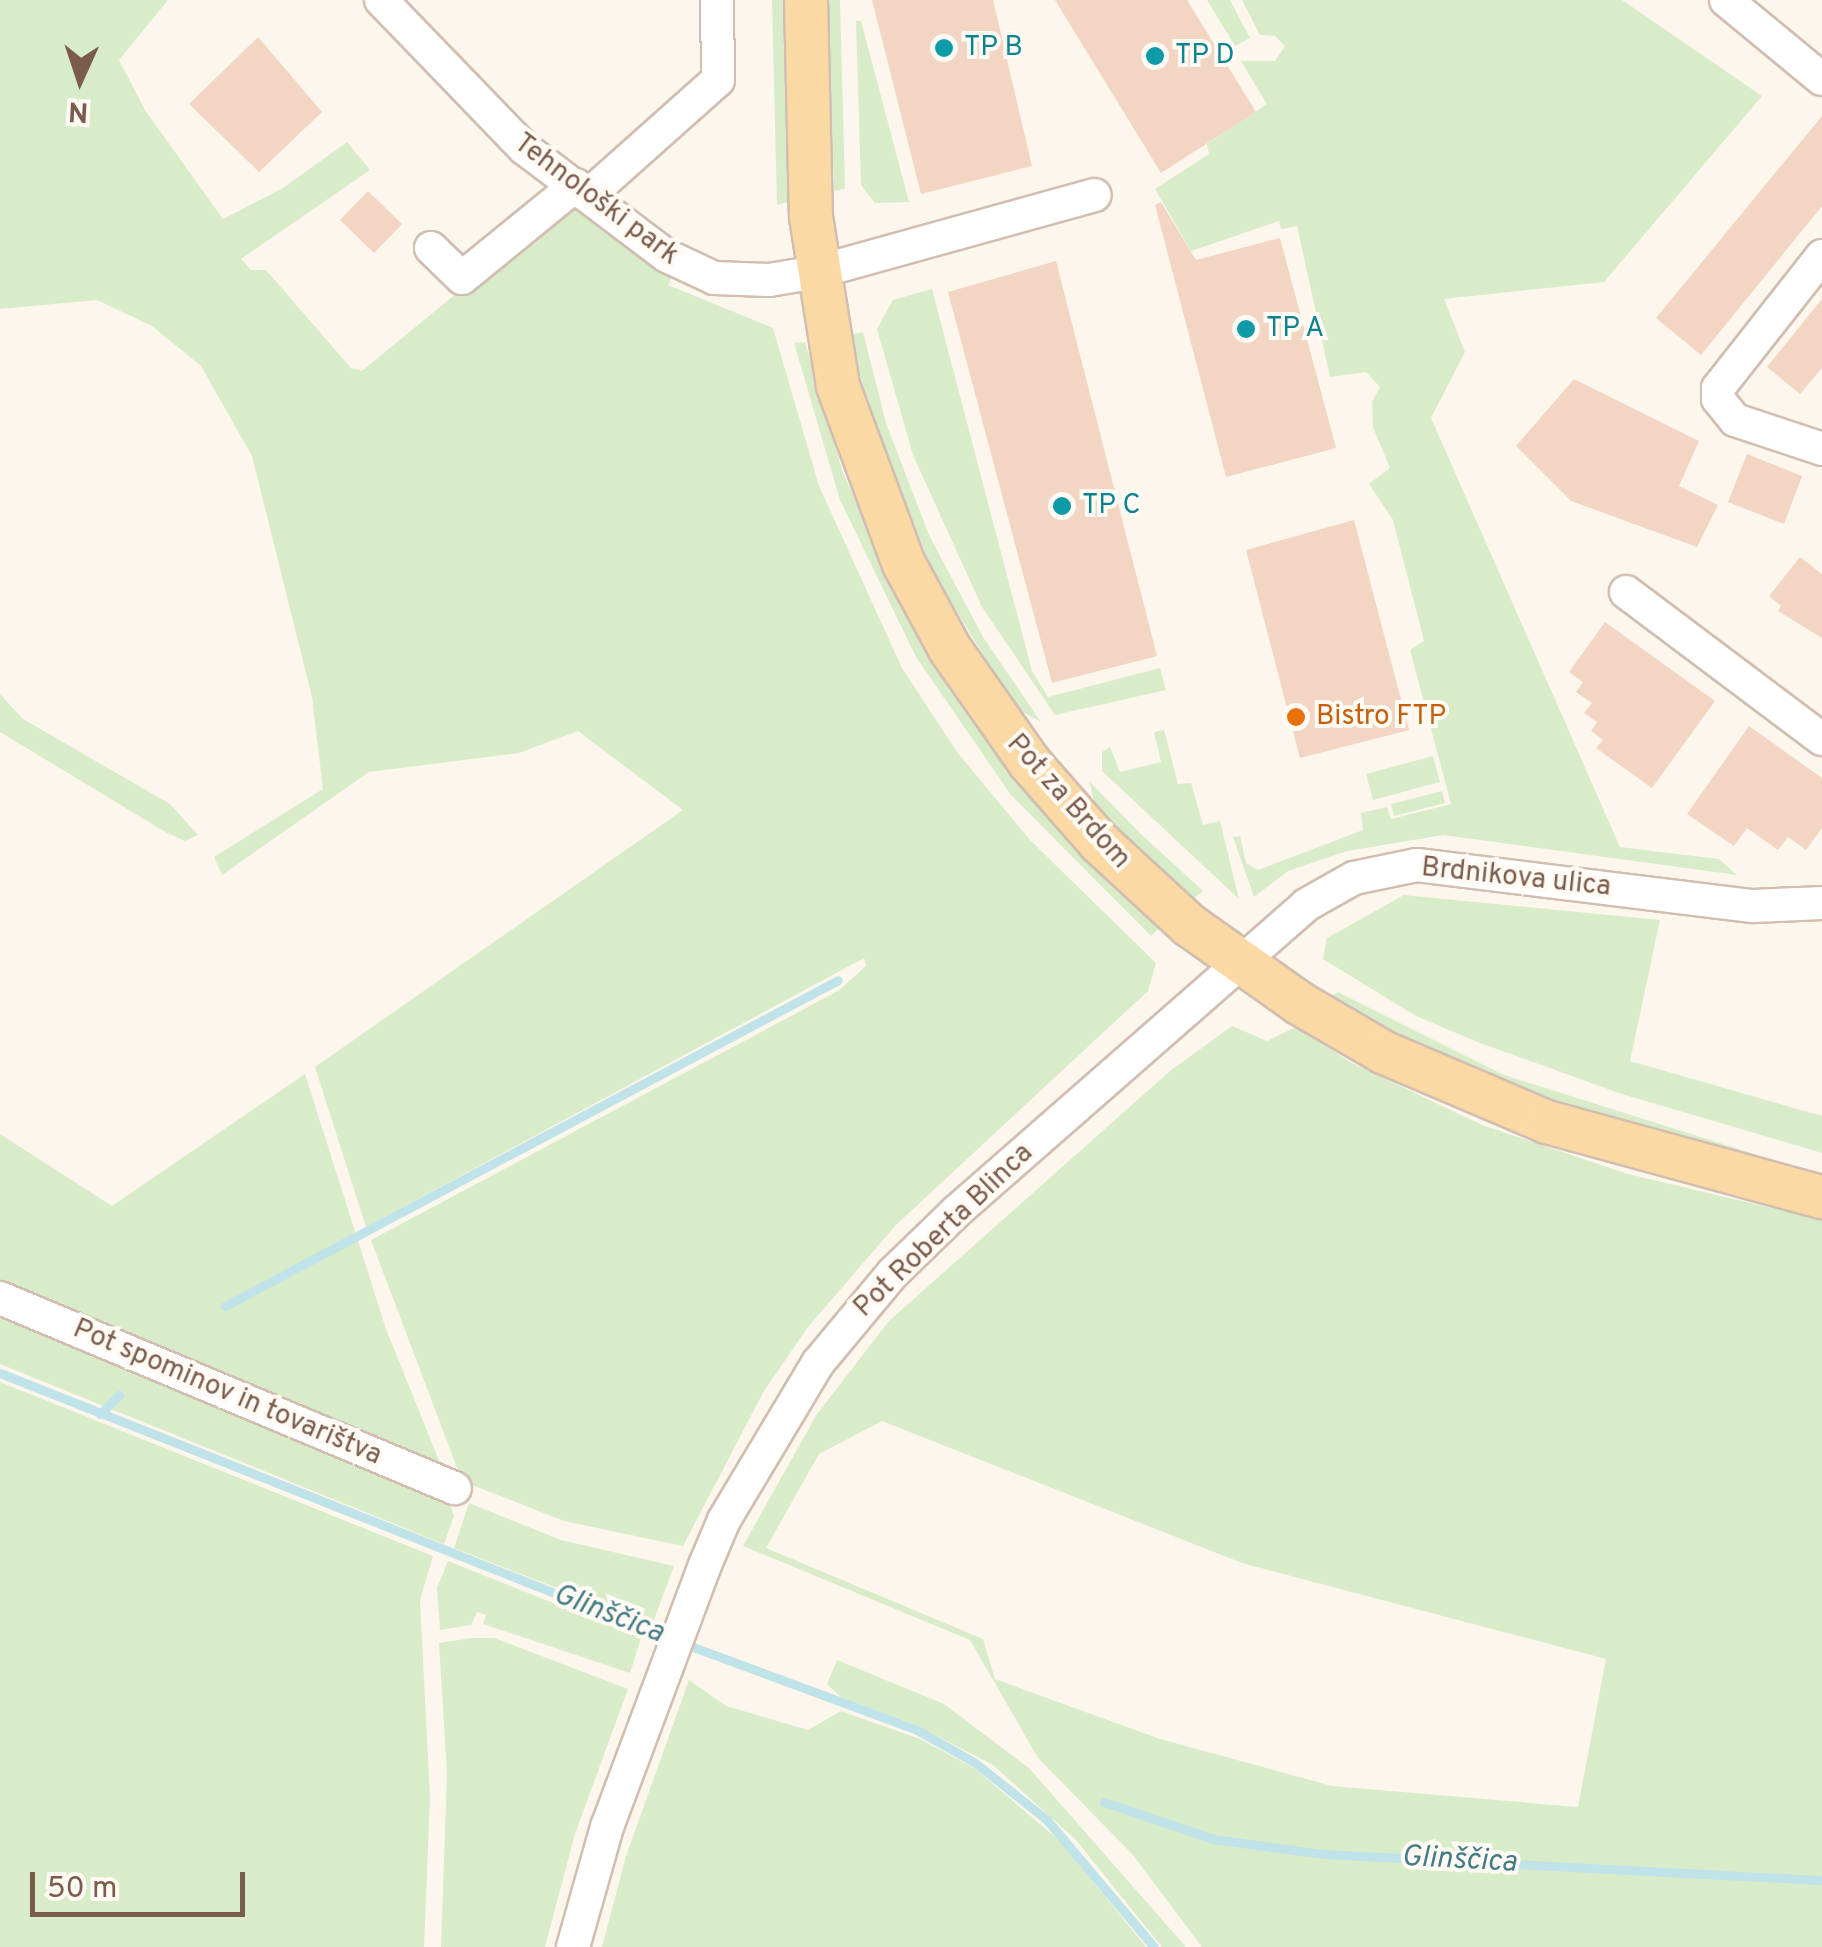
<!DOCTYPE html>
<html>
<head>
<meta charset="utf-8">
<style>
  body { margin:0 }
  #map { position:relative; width:1822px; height:1947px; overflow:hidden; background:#fdf6ec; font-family:Overpass,sans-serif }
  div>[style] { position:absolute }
  .green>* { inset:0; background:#d8ecc9 }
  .stream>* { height:9px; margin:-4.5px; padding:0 4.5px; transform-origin:4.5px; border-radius:4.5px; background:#bfe3e8 }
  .building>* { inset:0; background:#f3d5c3 }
  .roads { filter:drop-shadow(2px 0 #d1beb0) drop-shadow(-2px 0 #d1beb0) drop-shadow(0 2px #d1beb0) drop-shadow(0 -2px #d1beb0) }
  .minor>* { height:32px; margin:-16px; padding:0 16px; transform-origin:16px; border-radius:16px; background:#fff }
  .major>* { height:42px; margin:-21px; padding:0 21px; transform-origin:21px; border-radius:21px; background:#fbd9a5 }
  .dots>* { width:28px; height:28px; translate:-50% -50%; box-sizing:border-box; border:5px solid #fffaf3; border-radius:50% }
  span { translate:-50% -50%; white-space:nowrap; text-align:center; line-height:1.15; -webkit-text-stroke:8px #fffaf3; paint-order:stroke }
  .culture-label { font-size:28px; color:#0d838f }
  .left { translate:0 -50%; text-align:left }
  .street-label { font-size:28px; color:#7a5c4d }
  .food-label { font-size:28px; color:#c56008 }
  .water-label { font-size:30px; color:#437c86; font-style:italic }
  .north { position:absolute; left:30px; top:30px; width:100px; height:100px; -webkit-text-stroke:8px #fffaf3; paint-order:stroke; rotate:183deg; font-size:28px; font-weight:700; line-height:40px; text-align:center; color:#7a5c4d }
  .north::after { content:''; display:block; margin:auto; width:35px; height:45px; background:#7a5c4d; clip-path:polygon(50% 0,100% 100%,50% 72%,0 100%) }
  .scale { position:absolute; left:30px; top:1872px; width:215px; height:45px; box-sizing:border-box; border:5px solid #7a5c4d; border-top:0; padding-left:12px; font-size:30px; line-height:35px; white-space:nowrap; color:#7a5c4d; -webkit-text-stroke:8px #fffaf3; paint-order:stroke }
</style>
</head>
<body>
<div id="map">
  <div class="green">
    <i style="clip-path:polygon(0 0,168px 0,119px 60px,145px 110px,223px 219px,283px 188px,347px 142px,370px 170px,241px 259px,251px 270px,266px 270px,351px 368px,362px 371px,570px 200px,671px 278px,668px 285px,773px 328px,819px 486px,902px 668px,957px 752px,1030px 840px,1156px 963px,1148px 991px,896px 1225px,808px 1327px,764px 1391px,683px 1546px,564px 1521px,462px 1481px,371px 1240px,838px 991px,866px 966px,864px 958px,366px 1227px,315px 1067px,683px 810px,578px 731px,519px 753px,369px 772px,222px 875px,214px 857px,323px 789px,312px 697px,252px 456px,201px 366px,152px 326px,97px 300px,0 309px)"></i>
    <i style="clip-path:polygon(772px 0,784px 0,788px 202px,777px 205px)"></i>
    <i style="clip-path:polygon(827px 0,840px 0,845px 189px,834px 191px)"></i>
    <i style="clip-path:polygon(1207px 0,1230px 0,1250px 38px,1235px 46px)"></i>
    <i style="clip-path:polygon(1242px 0,1622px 0,1762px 96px,1604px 282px,1444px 299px,1465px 352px,1431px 418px,1620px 847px,1719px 859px,1737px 875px,1443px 835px,1347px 851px,1288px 871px,1254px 897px,1233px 837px,1240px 836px,1246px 863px,1258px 870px,1363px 830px,1361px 813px,1387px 807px,1391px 819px,1451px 804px,1410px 650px,1424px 641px,1393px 520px,1369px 484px,1390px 468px,1373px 427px,1372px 402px,1380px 387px,1366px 372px,1330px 377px,1297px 226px,1281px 229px,1279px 221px,1191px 251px,1155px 189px,1209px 154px,1207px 144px,1267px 104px,1241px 61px,1275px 61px,1285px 46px,1275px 36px,1260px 35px)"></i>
    <i style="clip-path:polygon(856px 21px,861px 21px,909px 202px,875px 203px,861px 185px)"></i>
    <i style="clip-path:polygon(932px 289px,1032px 671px,1048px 697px,1160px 668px,1166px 690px,1055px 715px,982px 607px,913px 455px,877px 329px,893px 300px)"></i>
    <i style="clip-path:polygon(863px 332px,886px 423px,929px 535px,983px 637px,1041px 722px,1015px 708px,932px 570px,869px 411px,853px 346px,853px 334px)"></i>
    <i style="clip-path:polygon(805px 342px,843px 473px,926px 650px,1021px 788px,1160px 927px,1151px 936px,1011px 795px,916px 657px,840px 500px,794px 343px)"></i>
    <i style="clip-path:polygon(0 694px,23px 719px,170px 804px,198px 835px,185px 841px,167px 833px,0 732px)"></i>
    <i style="clip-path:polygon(1164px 730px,1178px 784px,1191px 783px,1203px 825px,1220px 821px,1239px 899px,1102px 771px,1102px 752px,1110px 747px,1120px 772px,1161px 762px,1154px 732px)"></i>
    <i style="clip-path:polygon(1433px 756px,1440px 782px,1373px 800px,1366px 774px)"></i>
    <i style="clip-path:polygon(1089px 781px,1141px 834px,1203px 891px,1193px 899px,1156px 866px,1095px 804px)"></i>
    <i style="clip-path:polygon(1442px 791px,1445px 803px,1394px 816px,1391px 804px)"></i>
    <i style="clip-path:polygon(1404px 895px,1660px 920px,1630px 1061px,1822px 1116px,1822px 1153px,1622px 1094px,1480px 1043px,1416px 1016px,1323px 959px,1327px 938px)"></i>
    <i style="clip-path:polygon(1338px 992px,1504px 1075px,1802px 1169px,1549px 1100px,1409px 1041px,1331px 997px)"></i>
    <i style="clip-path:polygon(evenodd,1232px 1026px,1267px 1041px,1296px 1027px,1352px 1063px,1482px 1125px,1628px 1174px,1822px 1220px,1822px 1947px,1202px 1947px,1133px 1855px,1038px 1758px,970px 1640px,743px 1546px,817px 1414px,889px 1321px,1170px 1071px,1232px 1026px,882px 1421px,1242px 1563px,1606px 1659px,1578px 1807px,1332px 1786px,1160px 1739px,995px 1679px,983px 1639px,766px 1548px,819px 1454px,882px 1421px)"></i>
    <i style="clip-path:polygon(305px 1074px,386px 1329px,444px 1473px,0 1289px,0 1134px,112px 1206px)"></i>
    <i style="clip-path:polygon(0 1309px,447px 1495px,454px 1516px,444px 1544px,0 1364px)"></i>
    <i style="clip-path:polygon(0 1382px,433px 1556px,420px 1600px,430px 1797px,424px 1947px,0 1947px)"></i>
    <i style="clip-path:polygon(469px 1503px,561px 1540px,674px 1566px,652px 1625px,454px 1548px)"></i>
    <i style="clip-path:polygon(448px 1561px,641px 1638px,630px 1673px,483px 1624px,486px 1615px,477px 1612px,471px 1625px,440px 1630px,437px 1588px)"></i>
    <i style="clip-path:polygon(472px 1638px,494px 1638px,628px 1689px,575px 1834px,545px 1947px,441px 1947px,447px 1774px,439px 1643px)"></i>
    <i style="clip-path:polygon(837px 1660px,944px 1704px,1029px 1768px,1186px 1947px,1162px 1947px,1076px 1840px,993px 1765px,914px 1724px,842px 1698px,827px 1684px)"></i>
    <i style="clip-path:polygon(689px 1680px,726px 1706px,808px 1730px,841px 1711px,920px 1739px,974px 1768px,1060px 1841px,1146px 1947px,602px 1947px,626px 1856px)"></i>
  </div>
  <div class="stream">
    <i style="left:225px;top:1306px;width:694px;rotate:-28deg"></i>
    <i style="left:0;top:1373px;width:721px;rotate:21.65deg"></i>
    <i style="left:100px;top:1414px;width:27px;rotate:-45deg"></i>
    <i style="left:685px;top:1644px;width:247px;rotate:20.3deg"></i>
    <i style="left:917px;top:1730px;width:65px;rotate:29.3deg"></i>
    <i style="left:974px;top:1762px;width:93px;rotate:38.5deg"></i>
    <i style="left:1047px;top:1820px;width:166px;rotate:49.9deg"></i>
    <i style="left:1104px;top:1802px;width:115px;rotate:18.7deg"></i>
    <i style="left:1213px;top:1839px;width:111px;rotate:7.8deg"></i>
    <i style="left:1323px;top:1854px;width:500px;rotate:3deg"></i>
  </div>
  <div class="building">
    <i style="clip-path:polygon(872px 0,993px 0,1032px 166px,921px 194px)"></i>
    <i style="clip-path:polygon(1055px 0,1187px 0,1256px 112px,1161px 173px)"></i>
    <i style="clip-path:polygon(258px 37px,322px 112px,259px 172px,189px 104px)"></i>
    <i style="clip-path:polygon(1822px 116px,1822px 206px,1701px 355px,1656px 318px)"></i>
    <i style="clip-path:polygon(368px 191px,402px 224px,374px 253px,340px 220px)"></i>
    <i style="clip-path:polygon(1161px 202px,1196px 260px,1280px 238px,1336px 448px,1226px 477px,1155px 205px)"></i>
    <i style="clip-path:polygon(1056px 261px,1157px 656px,1052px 683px,948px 292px)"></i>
    <i style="clip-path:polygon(1822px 299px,1822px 368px,1800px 394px,1767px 367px)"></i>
    <i style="clip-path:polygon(1574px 379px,1699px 441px,1679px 486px,1718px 505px,1697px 547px,1571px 501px,1516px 446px)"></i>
    <i style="clip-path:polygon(1747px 454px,1802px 476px,1784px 524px,1728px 502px)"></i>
    <i style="clip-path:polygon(1354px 520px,1409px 730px,1300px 758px,1246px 550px)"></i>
    <i style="clip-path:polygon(1800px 557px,1822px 574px,1822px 638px,1778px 611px,1781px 606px,1769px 596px)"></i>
    <i style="clip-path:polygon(1605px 622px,1715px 701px,1652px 788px,1596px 748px,1603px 740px,1591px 731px,1597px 722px,1584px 713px,1592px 703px,1576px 692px,1583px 682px,1569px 672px)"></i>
    <i style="clip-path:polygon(1749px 726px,1822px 778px,1822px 828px,1806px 850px,1788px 837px,1778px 850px,1747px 828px,1734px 846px,1687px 814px)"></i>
  </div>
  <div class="roads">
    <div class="minor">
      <i style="left:381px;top:0;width:206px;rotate:46deg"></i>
      <i style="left:524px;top:148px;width:179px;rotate:37.1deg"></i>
      <i style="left:667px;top:256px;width:52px;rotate:25.1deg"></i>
      <i style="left:714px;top:278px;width:55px;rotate:2.1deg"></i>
      <i style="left:769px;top:280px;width:49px;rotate:-9.5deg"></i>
      <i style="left:817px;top:272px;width:288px;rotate:-15.5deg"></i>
      <i style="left:1726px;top:0;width:124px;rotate:39.5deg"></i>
      <i style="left:590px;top:194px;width:171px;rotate:-41.7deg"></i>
      <i style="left:718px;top:80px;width:80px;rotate:-90.7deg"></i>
      <i style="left:431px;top:248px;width:43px;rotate:44.1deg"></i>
      <i style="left:462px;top:278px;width:147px;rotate:-39.2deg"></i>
      <i style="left:1822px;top:256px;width:168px;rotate:128.2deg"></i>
      <i style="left:1718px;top:388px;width:11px;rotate:90deg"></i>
      <i style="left:1718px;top:399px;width:27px;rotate:51deg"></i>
      <i style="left:1735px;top:420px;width:92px;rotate:18.4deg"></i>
      <i style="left:1626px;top:592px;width:245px;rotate:36.9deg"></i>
      <i style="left:0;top:1298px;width:493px;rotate:22.7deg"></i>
      <i style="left:573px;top:1947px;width:125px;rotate:-74.2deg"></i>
      <i style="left:607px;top:1827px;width:280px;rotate:-69.5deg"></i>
      <i style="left:705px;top:1565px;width:49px;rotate:-67.1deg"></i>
      <i style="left:724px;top:1520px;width:183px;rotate:-59.1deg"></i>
      <i style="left:818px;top:1363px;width:117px;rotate:-50.2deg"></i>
      <i style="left:893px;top:1273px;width:89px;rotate:-44.1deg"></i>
      <i style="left:957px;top:1211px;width:464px;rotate:-41.2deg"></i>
      <i style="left:1306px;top:905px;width:55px;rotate:-29.4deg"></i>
      <i style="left:1354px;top:878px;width:64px;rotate:-11.7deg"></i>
      <i style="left:1417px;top:865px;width:338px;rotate:7deg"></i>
      <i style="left:1753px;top:906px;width:69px;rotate:-2.5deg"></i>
    </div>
    <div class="major">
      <i style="left:806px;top:0;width:217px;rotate:88.7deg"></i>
      <i style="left:811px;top:217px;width:171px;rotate:80.9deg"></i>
      <i style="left:838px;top:386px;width:190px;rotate:69.7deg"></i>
      <i style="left:904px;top:564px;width:97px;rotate:61.6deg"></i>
      <i style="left:950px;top:649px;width:138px;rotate:55deg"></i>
      <i style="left:1029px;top:762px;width:106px;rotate:48.8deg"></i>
      <i style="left:1099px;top:842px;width:122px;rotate:42.7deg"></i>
      <i style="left:1189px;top:925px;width:135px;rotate:35.3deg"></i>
      <i style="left:1299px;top:1003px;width:99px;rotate:30.2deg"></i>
      <i style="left:1385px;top:1053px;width:176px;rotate:23.1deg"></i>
      <i style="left:1547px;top:1122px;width:285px;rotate:15.3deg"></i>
    </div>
  </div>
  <div class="dots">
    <i style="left:944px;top:48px;background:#0f9aa8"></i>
    <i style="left:1155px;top:56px;background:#0f9aa8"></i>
    <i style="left:1246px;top:329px;background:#0f9aa8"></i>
    <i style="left:1062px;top:506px;background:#0f9aa8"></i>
    <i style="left:1296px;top:717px;background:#e8710a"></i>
  </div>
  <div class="culture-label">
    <span class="left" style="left:964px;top:48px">TP B</span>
    <span class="left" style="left:1175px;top:56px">TP D</span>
    <span class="left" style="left:1266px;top:329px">TP A</span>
    <span class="left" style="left:1082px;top:506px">TP C</span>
  </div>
  <div class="street-label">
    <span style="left:596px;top:200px;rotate:37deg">Tehnološki park</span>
    <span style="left:1068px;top:802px;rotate:48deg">Pot za Brdom</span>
    <span style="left:1516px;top:878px;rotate:6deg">Brdnikova ulica</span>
    <span style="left:944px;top:1231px;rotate:-44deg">Pot Roberta Blinca</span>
    <span style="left:227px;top:1393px;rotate:23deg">Pot spominov in tovarištva</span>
  </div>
  <div class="food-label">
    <span class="left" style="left:1316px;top:717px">Bistro FTP</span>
  </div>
  <div class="water-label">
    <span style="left:608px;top:1615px;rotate:21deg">Glinščica</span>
    <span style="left:1459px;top:1861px;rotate:3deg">Glinščica</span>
  </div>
  <div class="north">N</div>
  <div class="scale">50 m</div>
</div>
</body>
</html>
